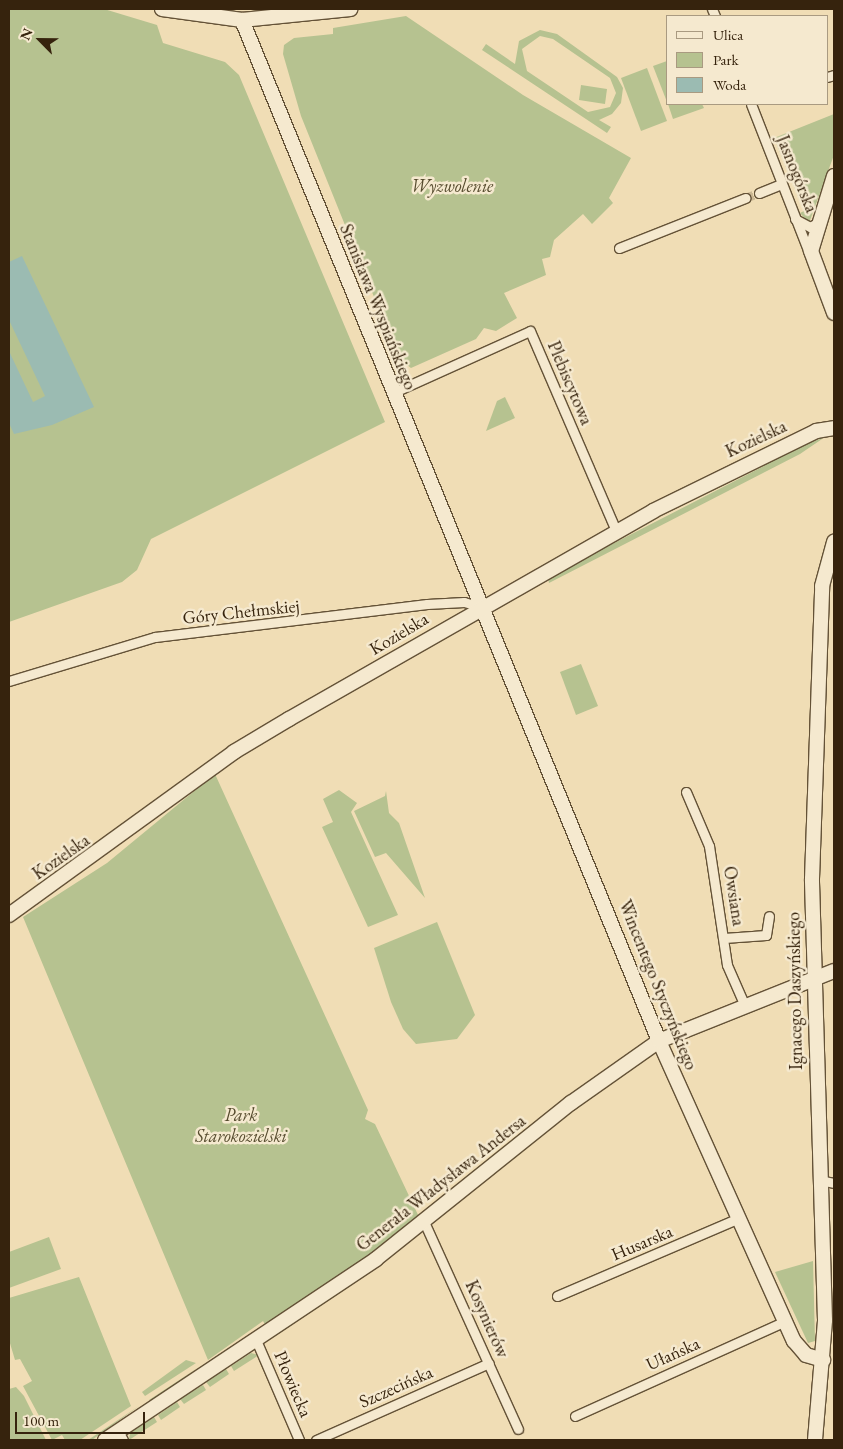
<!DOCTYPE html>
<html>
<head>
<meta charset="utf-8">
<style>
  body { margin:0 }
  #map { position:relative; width:843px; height:1449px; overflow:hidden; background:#f0ddb5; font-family:"EB Garamond",serif }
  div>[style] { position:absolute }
  .green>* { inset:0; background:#b6c290 }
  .water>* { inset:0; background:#9bbbb2 }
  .street-tunnel>* { height:9px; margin-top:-4.5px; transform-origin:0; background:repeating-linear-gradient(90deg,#cbb893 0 9px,transparent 0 13.5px) }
  .roads { filter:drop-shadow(1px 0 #645237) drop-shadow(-1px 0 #645237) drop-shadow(0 1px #645237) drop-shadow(0 -1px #645237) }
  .street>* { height:9px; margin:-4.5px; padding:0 4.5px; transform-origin:4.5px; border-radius:4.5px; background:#f5e9cf }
  .secondary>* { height:14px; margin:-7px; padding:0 7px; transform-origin:7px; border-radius:7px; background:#f5e9cf }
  span { translate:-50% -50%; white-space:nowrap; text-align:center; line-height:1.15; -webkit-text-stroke:5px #f5e9cf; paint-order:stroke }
  .street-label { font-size:18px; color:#36230d }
  .park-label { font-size:18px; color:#564b2e; font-style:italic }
  .frame { position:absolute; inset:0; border:10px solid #36230d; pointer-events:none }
  .legend { position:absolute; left:666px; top:15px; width:162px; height:90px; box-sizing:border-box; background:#f5e9cf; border:1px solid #a99a81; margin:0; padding:6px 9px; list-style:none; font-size:15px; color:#36230d }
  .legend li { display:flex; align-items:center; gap:10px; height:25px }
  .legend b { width:25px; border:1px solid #a99a81 }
  .north { position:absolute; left:15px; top:15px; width:50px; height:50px; -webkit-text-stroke:4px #f5e9cf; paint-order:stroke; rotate:293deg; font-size:14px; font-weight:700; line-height:20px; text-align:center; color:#36230d }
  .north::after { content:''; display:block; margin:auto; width:18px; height:22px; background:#36230d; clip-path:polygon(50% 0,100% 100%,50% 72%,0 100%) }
  .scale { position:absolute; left:15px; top:1412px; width:130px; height:22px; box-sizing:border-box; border:2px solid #36230d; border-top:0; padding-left:6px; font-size:15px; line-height:18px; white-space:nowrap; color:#36230d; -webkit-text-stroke:4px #f5e9cf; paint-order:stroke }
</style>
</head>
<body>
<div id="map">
  <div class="green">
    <i style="clip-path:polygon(9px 9px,104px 9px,157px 25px,163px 43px,225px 62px,239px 75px,385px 422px,151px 539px,137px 570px,122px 582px,9px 622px)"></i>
    <i style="clip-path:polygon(406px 16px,523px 95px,631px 158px,609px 198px,613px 203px,592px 224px,583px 214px,554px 240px,550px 257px,542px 259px,546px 275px,504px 293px,517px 318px,496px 331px,484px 328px,476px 339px,411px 368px,399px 359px,301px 116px,283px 54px,284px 45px,294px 38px,333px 34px,333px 28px)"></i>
    <i style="clip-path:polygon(evenodd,540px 30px,557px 34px,617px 77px,623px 88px,621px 103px,612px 114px,599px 120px,611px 127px,607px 133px,482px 50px,486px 44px,515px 64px,519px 41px,540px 30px,540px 36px,553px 39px,610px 78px,616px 93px,610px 107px,588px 112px,527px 71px,522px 49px,540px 36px)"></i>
    <i style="clip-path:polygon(667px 61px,667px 102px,653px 66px)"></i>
    <i style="clip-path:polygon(647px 68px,667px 121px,641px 131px,621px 78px)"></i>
    <i style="clip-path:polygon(581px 85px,607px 89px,605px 104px,579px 100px)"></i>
    <i style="clip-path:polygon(668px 104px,702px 104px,704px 108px,673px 119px)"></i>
    <i style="clip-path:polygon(834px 114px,834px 155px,809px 223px,800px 213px,804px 211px,774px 138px)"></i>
    <i style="clip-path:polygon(505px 397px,515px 418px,486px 431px,497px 401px)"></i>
    <i style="clip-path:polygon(825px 437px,800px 454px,549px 583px,548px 577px,764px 466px,768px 459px)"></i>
    <i style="clip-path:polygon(581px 664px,598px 706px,576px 715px,560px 672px)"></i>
    <i style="clip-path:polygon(215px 774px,368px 1110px,365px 1119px,375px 1124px,420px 1219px,266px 1326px,263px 1321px,208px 1360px,23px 917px,107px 863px)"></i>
    <i style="clip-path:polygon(339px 790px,357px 803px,351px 812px,398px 915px,368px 927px,322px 827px,333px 822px,323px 799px)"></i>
    <i style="clip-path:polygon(386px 791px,389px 813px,399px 823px,425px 898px,386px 853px,375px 857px,354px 811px,385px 796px)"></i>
    <i style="clip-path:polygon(437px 922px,475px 1015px,457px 1039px,416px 1044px,403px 1029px,391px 1002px,374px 948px)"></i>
    <i style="clip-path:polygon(49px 1237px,61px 1269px,9px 1288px,9px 1252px)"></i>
    <i style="clip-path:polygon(813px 1261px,815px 1341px,808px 1343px,775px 1272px)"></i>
    <i style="clip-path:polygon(79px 1277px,131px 1406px,80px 1440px,65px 1440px,62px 1435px,52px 1440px,23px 1386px,32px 1381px,20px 1359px,15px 1360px,9px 1340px,9px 1298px)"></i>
    <i style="clip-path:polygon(251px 1353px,259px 1355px,234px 1371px,231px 1366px)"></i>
    <i style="clip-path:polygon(186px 1360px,196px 1363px,145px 1396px,142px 1392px)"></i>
    <i style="clip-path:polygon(199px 1367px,153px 1400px,149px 1400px)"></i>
    <i style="clip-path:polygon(226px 1369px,229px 1374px,210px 1387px,206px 1382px)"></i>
    <i style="clip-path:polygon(203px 1385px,206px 1390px,184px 1404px,180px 1399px)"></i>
    <i style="clip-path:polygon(16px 1387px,24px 1396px,46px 1440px,9px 1440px,9px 1389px)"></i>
    <i style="clip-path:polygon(177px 1402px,180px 1407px,161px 1420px,158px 1415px)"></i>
    <i style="clip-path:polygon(139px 1406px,92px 1440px,88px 1440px)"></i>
    <i style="clip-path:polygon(154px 1417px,157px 1422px,129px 1440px,130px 1433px)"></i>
  </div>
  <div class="water">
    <i style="clip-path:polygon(22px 256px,94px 407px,52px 425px,14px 434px,9px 423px,9px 351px,33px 402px,45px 396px,9px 320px,9px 262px)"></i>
  </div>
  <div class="street-tunnel">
    <i style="left:745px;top:198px;width:15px;rotate:-20deg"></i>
  </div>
  <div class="roads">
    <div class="street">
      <i style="left:712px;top:9px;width:8px;rotate:67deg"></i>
      <i style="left:827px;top:77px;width:7px;rotate:-16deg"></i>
      <i style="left:751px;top:104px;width:162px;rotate:68.7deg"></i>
      <i style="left:759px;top:193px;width:24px;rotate:-22deg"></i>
      <i style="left:795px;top:219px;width:17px;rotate:28deg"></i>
      <i style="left:810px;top:227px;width:10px;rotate:-29deg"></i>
      <i style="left:619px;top:248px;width:136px;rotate:-21.6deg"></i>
      <i style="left:392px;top:393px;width:151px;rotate:-24.2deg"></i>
      <i style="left:530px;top:331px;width:218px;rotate:66.7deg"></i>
      <i style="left:9px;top:681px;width:152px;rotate:-16.8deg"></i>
      <i style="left:155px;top:637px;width:274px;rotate:-6.9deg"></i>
      <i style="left:427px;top:604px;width:37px;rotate:-3deg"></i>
      <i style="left:464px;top:602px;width:19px;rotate:16deg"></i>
      <i style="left:686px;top:792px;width:59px;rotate:66.9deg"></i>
      <i style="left:709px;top:846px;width:120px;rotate:81.4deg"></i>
      <i style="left:727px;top:965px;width:45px;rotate:66.3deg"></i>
      <i style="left:724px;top:938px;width:42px;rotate:-4.1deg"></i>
      <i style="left:766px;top:935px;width:19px;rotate:-81deg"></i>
      <i style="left:820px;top:1180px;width:14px;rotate:12deg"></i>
      <i style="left:425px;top:1224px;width:225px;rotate:65.6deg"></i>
      <i style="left:557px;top:1296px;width:198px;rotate:-23.2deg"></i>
      <i style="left:256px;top:1340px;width:109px;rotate:66.7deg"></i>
      <i style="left:575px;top:1416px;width:230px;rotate:-24.3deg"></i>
      <i style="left:118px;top:1431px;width:10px;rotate:61deg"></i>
      <i style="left:316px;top:1440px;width:189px;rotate:-24deg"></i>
    </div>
    <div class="secondary">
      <i style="left:162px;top:9px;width:81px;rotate:7.8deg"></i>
      <i style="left:242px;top:20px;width:109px;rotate:-5.8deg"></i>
      <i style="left:242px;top:20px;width:1103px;rotate:67.78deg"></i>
      <i style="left:659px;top:1041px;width:329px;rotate:65.8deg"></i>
      <i style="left:794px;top:1341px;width:18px;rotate:49deg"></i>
      <i style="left:806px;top:1355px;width:18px;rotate:16deg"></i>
      <i style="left:834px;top:176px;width:78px;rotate:107deg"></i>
      <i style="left:811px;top:251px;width:66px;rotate:69.6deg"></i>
      <i style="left:9px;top:915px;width:278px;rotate:-35.9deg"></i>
      <i style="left:234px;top:752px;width:64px;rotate:-31deg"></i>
      <i style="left:289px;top:719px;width:419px;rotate:-29.7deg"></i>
      <i style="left:653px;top:511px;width:182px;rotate:-26.1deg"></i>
      <i style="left:816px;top:431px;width:18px;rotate:-9deg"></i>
      <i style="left:105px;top:1440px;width:326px;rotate:-33.7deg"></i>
      <i style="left:376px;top:1259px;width:250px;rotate:-38.7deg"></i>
      <i style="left:571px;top:1103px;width:108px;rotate:-35.2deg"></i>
      <i style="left:659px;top:1041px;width:188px;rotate:-21.8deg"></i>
      <i style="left:815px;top:1440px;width:120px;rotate:-85.2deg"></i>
      <i style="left:825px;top:1320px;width:441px;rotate:-91.7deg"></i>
      <i style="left:812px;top:879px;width:293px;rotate:-88deg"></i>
      <i style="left:822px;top:586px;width:46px;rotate:-74.7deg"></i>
    </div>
  </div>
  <div class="street-label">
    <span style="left:797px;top:174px;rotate:68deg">Jasnogórska</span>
    <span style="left:378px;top:307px;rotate:68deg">Stanisława Wyspiańskiego</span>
    <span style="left:570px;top:383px;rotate:67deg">Plebiscytowa</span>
    <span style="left:756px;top:439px;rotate:-25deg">Kozielska</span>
    <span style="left:241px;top:612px;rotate:-6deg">Góry Chełmskiej</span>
    <span style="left:399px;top:634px;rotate:-31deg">Kozielska</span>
    <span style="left:61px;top:857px;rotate:-35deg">Kozielska</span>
    <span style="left:734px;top:896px;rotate:81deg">Owsiana</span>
    <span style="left:658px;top:985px;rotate:68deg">Wincentego Styczyńskiego</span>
    <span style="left:795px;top:991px;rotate:-91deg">Ignacego Daszyńskiego</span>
    <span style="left:441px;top:1183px;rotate:-38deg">Generała Władysława Andersa</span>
    <span style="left:642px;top:1243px;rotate:-23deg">Husarska</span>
    <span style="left:487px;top:1319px;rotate:66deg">Kosynierów</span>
    <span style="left:673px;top:1354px;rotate:-24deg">Ułańska</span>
    <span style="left:293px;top:1384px;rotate:67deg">Płowiecka</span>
    <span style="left:396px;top:1387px;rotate:-24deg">Szczecińska</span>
  </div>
  <div class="park-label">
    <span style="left:452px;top:186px">Wyzwolenie</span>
    <span style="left:241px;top:1126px">Park<br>Starokozielski</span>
  </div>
  <div class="frame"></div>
  <ul class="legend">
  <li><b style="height:6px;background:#f5e9cf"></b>Ulica</li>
  <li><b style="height:14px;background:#b6c290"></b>Park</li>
  <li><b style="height:14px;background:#9bbbb2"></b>Woda</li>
  </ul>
  <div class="north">N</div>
  <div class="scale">100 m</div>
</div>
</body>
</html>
